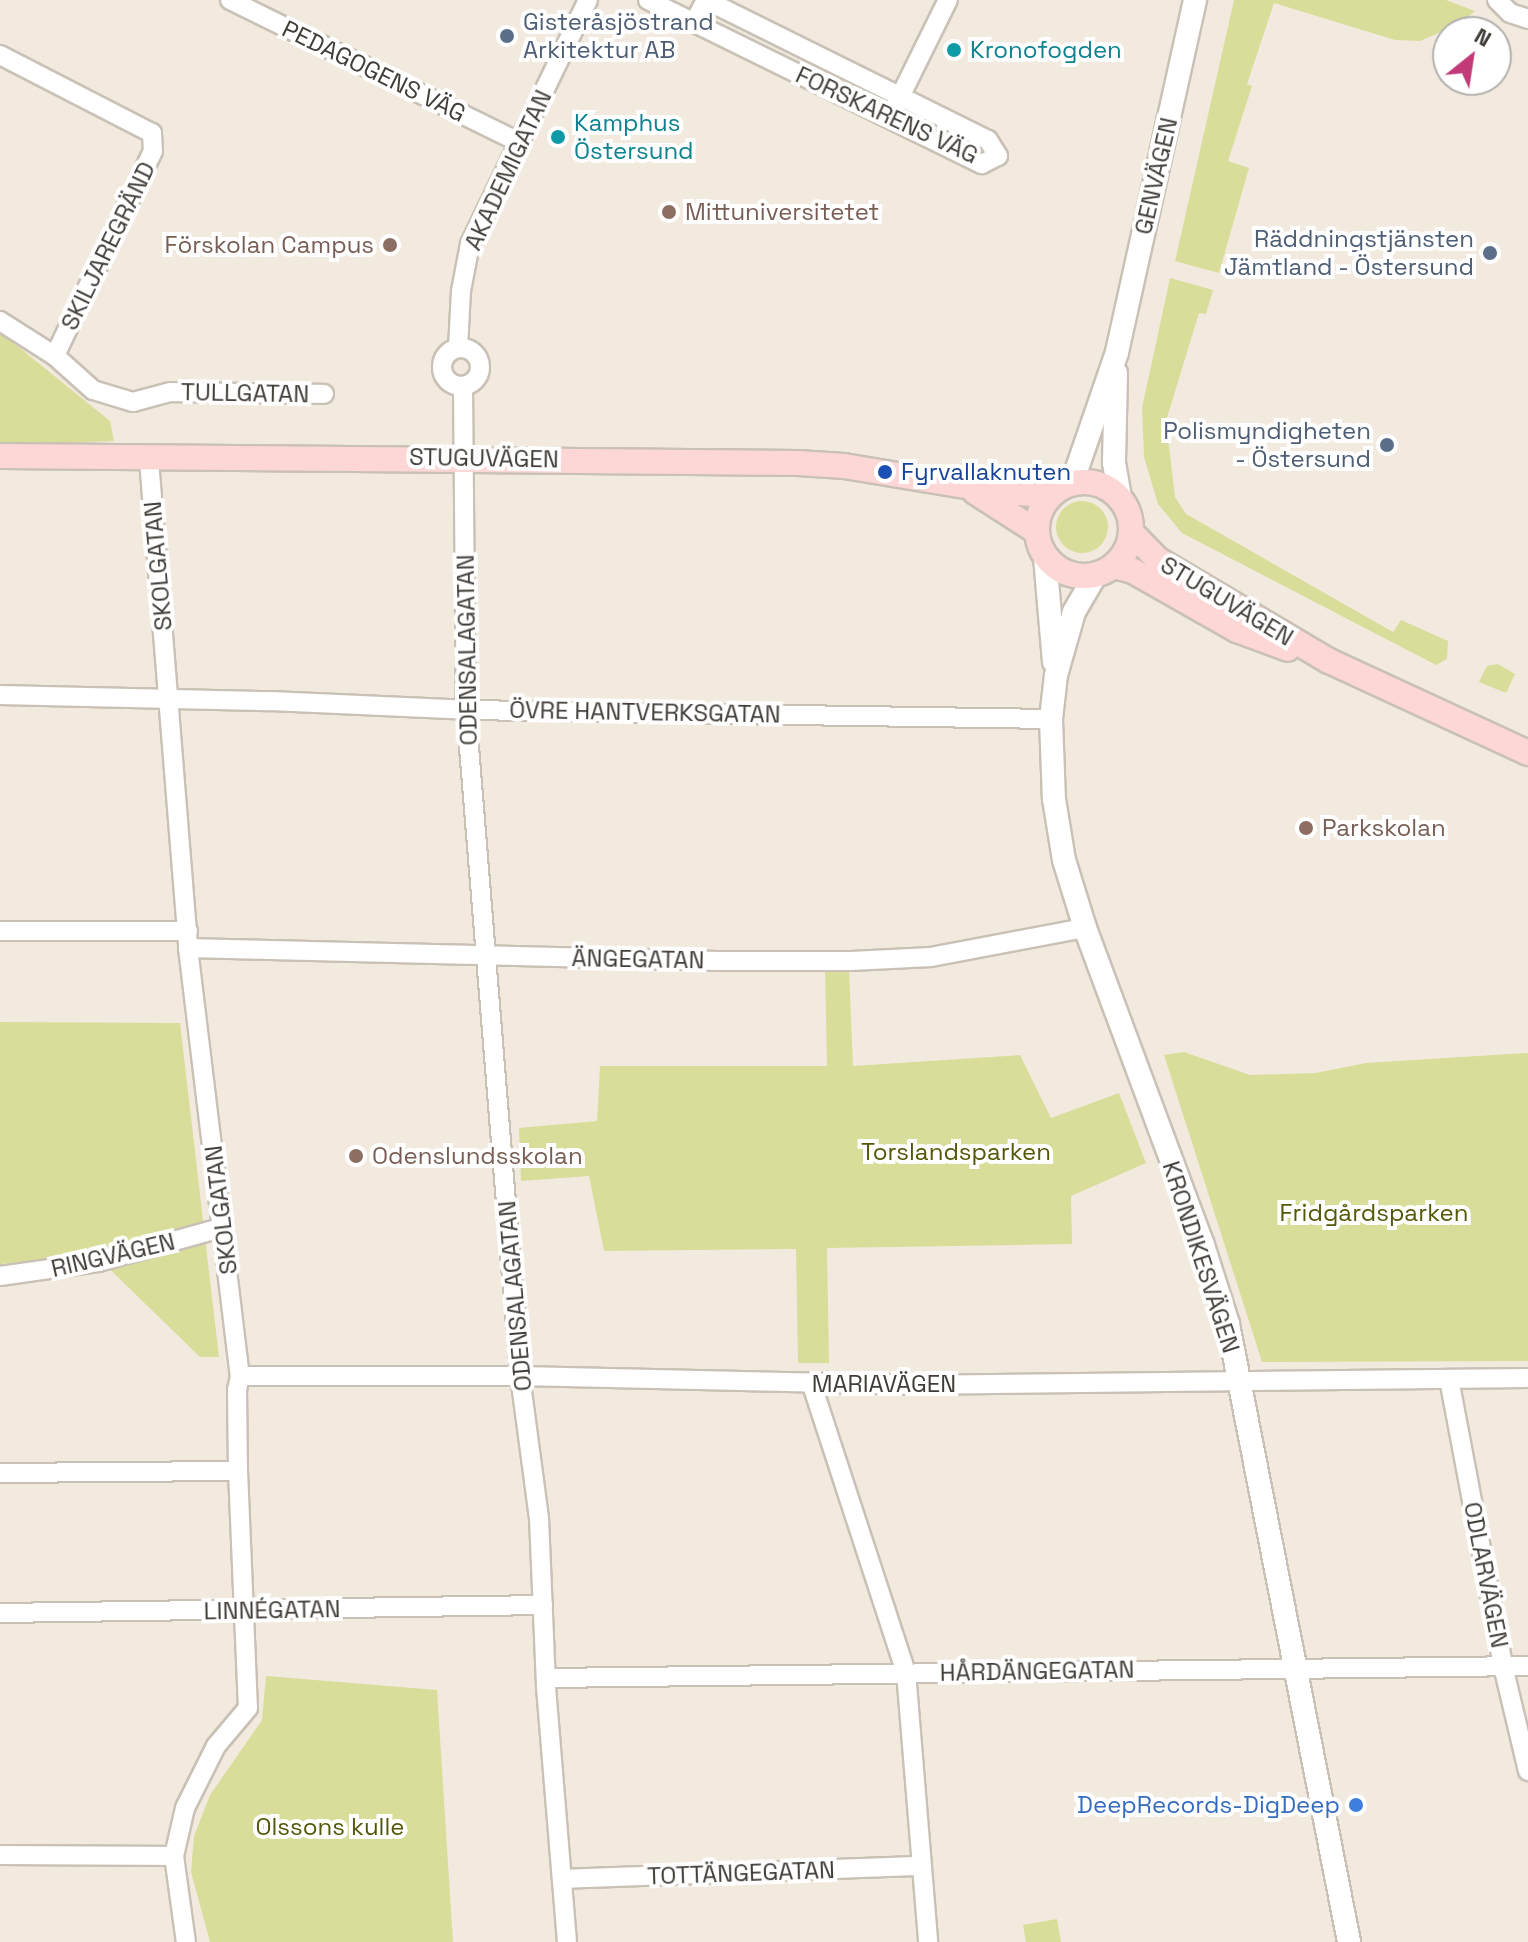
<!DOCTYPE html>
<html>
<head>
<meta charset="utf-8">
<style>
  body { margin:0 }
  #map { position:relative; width:1528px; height:1942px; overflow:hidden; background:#f3eadf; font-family:"Space Grotesk",sans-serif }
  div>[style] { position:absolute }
  .green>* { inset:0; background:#d8dd9a }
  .round { border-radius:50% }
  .roads { filter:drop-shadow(2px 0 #c9c1b6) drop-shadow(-2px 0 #c9c1b6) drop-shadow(0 2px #c9c1b6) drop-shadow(0 -2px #c9c1b6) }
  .minor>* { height:18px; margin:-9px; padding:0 9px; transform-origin:9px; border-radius:9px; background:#fff }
  .minor>.ring { margin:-9px; padding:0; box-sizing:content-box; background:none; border:18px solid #fff; border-radius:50% }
  .tertiary>* { height:22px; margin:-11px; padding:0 11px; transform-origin:11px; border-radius:11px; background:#fff }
  .secondary>* { height:24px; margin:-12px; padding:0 12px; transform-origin:12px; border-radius:12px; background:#fdd6d6 }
  .secondary>.ring { margin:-12px; padding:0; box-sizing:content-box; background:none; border:24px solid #fdd6d6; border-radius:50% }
  .dots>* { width:22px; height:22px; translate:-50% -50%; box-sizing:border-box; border:4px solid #fff; border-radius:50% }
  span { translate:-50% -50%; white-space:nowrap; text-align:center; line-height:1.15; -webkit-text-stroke:8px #fff; paint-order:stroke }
  .service-label { font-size:24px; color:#4e5e75 }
  .left { translate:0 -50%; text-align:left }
  .right { translate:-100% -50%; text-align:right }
  .culture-label { font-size:24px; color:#0d838f }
  .street-label { font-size:24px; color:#403c38 }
  .education-label { font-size:24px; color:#785e54 }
  .transit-label { font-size:24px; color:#164399 }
  .park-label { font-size:24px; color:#555708 }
  .shop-label { font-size:24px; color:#366cbe }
  .north { position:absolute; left:1432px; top:16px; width:80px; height:80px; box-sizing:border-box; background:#fff; border:2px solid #b3b1af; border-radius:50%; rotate:30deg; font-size:22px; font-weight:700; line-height:32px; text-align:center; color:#403c38 }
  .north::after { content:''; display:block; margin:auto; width:28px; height:36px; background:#c23a78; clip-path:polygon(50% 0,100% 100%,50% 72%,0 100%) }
</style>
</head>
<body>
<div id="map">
  <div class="green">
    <i style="clip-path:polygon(1234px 0,1446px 0,1475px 11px,1459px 24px,1420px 41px,1395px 40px,1274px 3px,1247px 84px,1252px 86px,1228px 161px,1249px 168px,1219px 273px,1175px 261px)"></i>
    <i style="clip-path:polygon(1170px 278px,1213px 290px,1206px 314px,1199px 313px,1166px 421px,1175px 497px,1186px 514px,1393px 632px,1401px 620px,1448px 641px,1447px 659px,1436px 665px,1182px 533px,1158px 504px,1144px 457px,1142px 408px)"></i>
    <i style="clip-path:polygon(0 332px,110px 421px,114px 441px,0 445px)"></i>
    <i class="round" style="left:1056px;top:501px;width:52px;height:52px"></i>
    <i style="clip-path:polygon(1498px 664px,1515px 674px,1506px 693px,1479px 682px,1487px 666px)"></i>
    <i style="clip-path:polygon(825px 969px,849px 969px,853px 1066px,1020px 1055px,1051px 1118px,1119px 1093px,1146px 1163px,1071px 1196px,1072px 1244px,827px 1248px,829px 1363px,798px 1363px,796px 1249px,604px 1251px,589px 1176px,521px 1181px,519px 1128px,597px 1121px,600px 1066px,827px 1066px)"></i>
    <i style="clip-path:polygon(0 1022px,180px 1023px,219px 1357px,200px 1357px,90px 1250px,75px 1256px,0 1264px)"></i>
    <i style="clip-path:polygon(1184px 1052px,1250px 1075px,1316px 1073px,1366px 1063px,1528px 1053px,1528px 1361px,1262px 1362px,1164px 1055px)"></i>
    <i style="clip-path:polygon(266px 1676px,437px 1690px,453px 1942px,210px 1942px,191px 1872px,194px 1836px,210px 1795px,262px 1720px)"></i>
    <i style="clip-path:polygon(1057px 1919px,1061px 1942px,1026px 1942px,1023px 1925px)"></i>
  </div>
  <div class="roads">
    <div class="minor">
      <i style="left:230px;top:0;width:322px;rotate:26.2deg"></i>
      <i style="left:648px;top:0;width:372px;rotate:26.2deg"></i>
      <i style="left:982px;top:164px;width:18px;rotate:-27deg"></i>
      <i style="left:998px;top:156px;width:19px;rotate:-122deg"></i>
      <i style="left:988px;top:140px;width:315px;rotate:-153.6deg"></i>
      <i style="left:706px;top:0;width:26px;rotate:118deg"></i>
      <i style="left:1497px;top:0;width:18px;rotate:45deg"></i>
      <i style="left:1510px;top:13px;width:19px;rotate:18deg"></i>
      <i style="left:0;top:55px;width:171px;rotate:27.2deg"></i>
      <i style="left:152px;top:133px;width:18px;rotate:87deg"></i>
      <i style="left:153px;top:151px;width:227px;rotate:115.6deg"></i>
      <i style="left:896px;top:105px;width:117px;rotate:-63.7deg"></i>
      <i style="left:0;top:321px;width:65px;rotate:32.5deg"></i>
      <i style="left:55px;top:356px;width:51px;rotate:41.8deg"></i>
      <i style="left:93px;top:390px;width:42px;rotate:16.7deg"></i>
      <i style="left:133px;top:402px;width:38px;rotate:-15deg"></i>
      <i style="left:170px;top:392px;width:154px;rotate:0.7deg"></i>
      <i class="ring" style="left:442px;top:348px;width:20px;height:20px"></i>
      <i style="left:458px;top:348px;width:57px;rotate:-87deg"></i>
      <i style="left:461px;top:291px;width:48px;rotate:-79.2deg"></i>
      <i style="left:470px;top:244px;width:271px;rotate:-64.2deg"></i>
      <i style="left:463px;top:386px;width:324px;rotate:89.5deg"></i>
      <i style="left:466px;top:710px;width:668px;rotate:85.36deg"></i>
      <i style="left:520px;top:1376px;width:143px;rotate:82.4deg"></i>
      <i style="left:539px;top:1518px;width:169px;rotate:87.6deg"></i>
      <i style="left:546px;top:1687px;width:256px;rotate:85.3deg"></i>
      <i style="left:149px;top:460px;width:490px;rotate:85.4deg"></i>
      <i style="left:188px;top:948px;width:431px;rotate:83.1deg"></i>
      <i style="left:240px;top:1376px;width:14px;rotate:102deg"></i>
      <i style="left:237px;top:1390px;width:81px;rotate:89.3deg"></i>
      <i style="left:238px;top:1471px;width:237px;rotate:87.6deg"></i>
      <i style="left:248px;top:1708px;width:50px;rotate:130.1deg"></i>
      <i style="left:216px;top:1746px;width:69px;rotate:116.6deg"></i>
      <i style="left:185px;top:1808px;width:49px;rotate:102.9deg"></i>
      <i style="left:174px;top:1856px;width:87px;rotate:82.1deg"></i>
      <i style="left:0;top:695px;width:271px;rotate:1.3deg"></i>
      <i style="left:271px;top:701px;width:195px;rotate:2.6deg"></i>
      <i style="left:466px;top:710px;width:585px;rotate:0.88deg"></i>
      <i style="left:0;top:931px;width:188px"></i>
      <i style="left:188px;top:948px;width:530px;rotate:1.41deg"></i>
      <i style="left:718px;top:961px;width:133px"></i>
      <i style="left:851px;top:961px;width:80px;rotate:-2.9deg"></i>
      <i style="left:931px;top:957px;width:157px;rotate:-10.7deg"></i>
      <i style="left:0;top:1276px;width:99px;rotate:-8.1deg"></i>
      <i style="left:98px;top:1262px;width:131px;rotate:-15.5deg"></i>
      <i style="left:240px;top:1376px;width:280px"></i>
      <i style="left:520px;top:1376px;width:388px;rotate:1.3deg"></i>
      <i style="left:908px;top:1385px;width:620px;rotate:-0.65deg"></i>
      <i style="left:1449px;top:1379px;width:292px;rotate:79.3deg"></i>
      <i style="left:1503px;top:1666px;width:108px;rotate:76.6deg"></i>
      <i style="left:812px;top:1385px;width:302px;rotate:71.9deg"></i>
      <i style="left:906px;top:1672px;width:271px;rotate:85.3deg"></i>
      <i style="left:0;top:1473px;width:238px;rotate:-0.5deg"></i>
      <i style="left:0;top:1613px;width:543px;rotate:-0.84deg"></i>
      <i style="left:546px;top:1678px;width:982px;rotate:-0.7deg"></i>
      <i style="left:0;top:1855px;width:174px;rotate:0.3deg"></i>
      <i style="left:562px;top:1879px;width:359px;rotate:-2.1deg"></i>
    </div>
    <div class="tertiary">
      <i style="left:1116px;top:373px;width:90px;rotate:91.3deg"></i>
      <i style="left:1114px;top:463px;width:36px;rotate:80deg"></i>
      <i style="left:1072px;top:483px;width:139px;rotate:-71deg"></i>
      <i style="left:1117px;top:352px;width:361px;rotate:-77.5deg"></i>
      <i style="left:1045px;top:557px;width:105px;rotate:85.1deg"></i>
      <i style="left:1095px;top:576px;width:42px;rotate:120.3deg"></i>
      <i style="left:1074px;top:612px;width:66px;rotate:105.9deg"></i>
      <i style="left:1056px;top:675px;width:44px;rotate:96.5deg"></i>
      <i style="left:1051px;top:719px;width:80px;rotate:87.9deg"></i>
      <i style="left:1054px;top:799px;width:62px;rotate:80.7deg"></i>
      <i style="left:1064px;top:860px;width:71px;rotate:72.8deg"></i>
      <i style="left:1085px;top:928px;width:338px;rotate:69.6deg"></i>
      <i style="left:1203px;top:1245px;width:83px;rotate:72.4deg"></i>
      <i style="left:1228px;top:1324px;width:630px;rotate:78.92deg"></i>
    </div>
    <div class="secondary">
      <i style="left:0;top:456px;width:798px;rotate:0.5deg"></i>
      <i style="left:798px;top:463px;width:46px;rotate:3.7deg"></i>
      <i style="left:844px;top:466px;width:159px;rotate:9.4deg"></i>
      <i style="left:1001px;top:492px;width:49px;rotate:3.5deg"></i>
      <i class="ring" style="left:1037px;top:482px;width:70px;height:70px"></i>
      <i style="left:975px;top:492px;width:72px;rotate:32.6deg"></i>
      <i style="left:1132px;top:533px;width:36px;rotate:46deg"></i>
      <i style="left:1157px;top:559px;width:200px;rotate:30.7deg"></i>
      <i style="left:1329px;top:661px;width:219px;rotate:24.8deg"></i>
      <i style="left:1114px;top:566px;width:20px;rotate:15deg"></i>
      <i style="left:1133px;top:571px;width:120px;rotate:29.6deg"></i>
      <i style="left:1237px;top:630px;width:54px;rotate:20.4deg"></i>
    </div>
  </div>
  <div class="dots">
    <i style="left:507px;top:36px;background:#5c6f8a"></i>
    <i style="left:954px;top:50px;background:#0f9aa8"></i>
    <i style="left:558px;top:137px;background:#0f9aa8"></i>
    <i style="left:669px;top:212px;background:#8d6e63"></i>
    <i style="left:390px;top:245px;background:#8d6e63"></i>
    <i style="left:1490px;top:253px;background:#5c6f8a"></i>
    <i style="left:1387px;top:445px;background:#5c6f8a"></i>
    <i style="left:885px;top:472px;background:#1a4fb4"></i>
    <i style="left:1306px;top:828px;background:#8d6e63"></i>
    <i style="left:356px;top:1156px;background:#8d6e63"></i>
    <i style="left:1356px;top:1805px;background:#3f7fe0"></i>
  </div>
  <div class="service-label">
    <span class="left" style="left:523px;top:36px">Gisteråsjöstrand<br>Arkitektur AB</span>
    <span class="right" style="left:1474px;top:253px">Räddningstjänsten<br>Jämtland - Östersund</span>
    <span class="right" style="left:1371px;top:445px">Polismyndigheten<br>- Östersund</span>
  </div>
  <div class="culture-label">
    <span class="left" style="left:970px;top:50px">Kronofogden</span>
    <span class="left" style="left:574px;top:137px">Kamphus<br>Östersund</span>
  </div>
  <div class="street-label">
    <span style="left:374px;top:71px;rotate:26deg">PEDAGOGENS VÄG</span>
    <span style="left:887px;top:115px;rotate:25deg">FORSKARENS VÄG</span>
    <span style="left:508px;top:170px;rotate:-65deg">AKADEMIGATAN</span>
    <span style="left:1156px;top:176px;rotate:-77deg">GENVÄGEN</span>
    <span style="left:108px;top:246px;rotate:-64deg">SKILJAREGRÄND</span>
    <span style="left:245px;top:393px;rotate:1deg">TULLGATAN</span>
    <span style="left:484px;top:458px;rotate:1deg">STUGUVÄGEN</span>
    <span style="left:158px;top:566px;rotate:-95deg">SKOLGATAN</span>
    <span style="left:1227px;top:601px;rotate:31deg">STUGUVÄGEN</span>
    <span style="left:467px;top:650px;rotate:-91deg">ODENSALAGATAN</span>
    <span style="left:645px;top:712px;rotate:1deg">ÖVRE HANTVERKSGATAN</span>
    <span style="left:638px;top:959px;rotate:1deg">ÄNGEGATAN</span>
    <span style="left:221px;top:1210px;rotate:-97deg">SKOLGATAN</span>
    <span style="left:113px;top:1255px;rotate:-13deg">RINGVÄGEN</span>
    <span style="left:1201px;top:1257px;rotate:72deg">KRONDIKESVÄGEN</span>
    <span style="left:515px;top:1296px;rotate:-95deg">ODENSALAGATAN</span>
    <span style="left:884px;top:1384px">MARIAVÄGEN</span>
    <span style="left:1486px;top:1575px;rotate:79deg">ODLARVÄGEN</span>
    <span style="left:272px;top:1610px;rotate:-1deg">LINNÉGATAN</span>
    <span style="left:1037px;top:1671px;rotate:-1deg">HÅRDÄNGEGATAN</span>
    <span style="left:741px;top:1873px;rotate:-2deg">TOTTÄNGEGATAN</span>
  </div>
  <div class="education-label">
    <span class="left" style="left:685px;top:212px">Mittuniversitetet</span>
    <span class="right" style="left:374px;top:245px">Förskolan Campus</span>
    <span class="left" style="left:1322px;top:828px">Parkskolan</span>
    <span class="left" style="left:372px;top:1156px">Odenslundsskolan</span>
  </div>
  <div class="transit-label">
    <span class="left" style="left:901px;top:472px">Fyrvallaknuten</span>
  </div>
  <div class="park-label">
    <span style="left:956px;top:1152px">Torslandsparken</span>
    <span style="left:1374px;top:1213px">Fridgårdsparken</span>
    <span style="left:330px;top:1827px">Olssons kulle</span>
  </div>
  <div class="shop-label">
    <span class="right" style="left:1340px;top:1805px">DeepRecords-DigDeep</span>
  </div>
  <div class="north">N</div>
</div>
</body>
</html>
